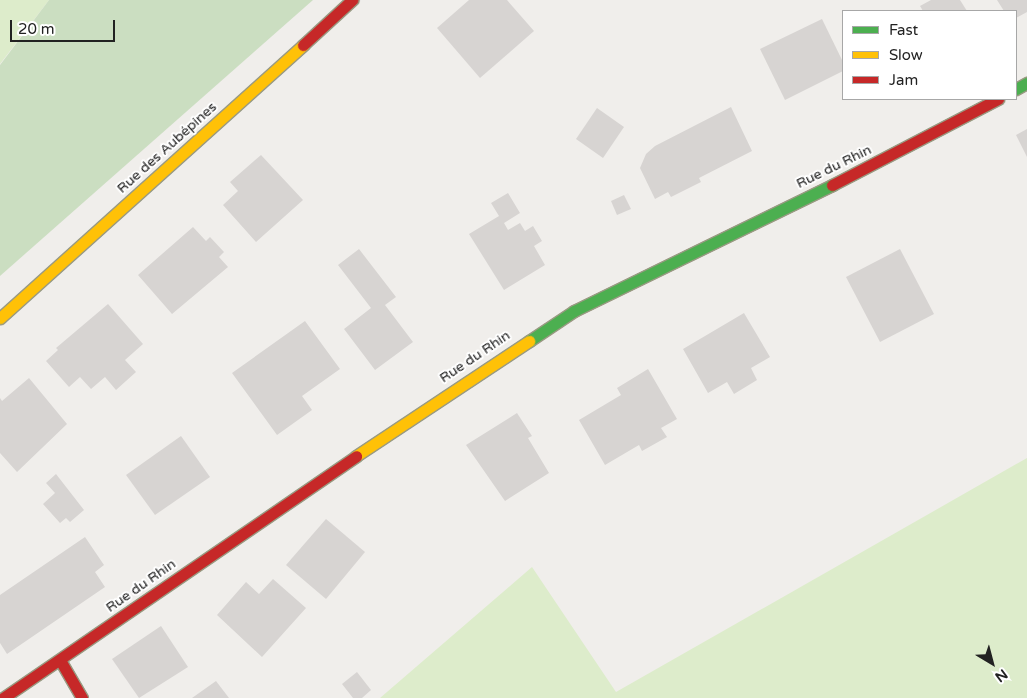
<!DOCTYPE html>
<html>
<head>
<meta charset="utf-8">
<style>
  body { margin:0 }
  #map { position:relative; width:1027px; height:698px; overflow:hidden; background:#f0eeeb; font-family:"Varela Round",sans-serif }
  div>[style] { position:absolute }
  .grass>* { inset:0; background:#ddeccb }
  .forest>* { inset:0; background:#cbdec1 }
  .building>* { inset:0; background:#d7d4d2 }
  .roads { filter:drop-shadow(1px 0 #999a82) drop-shadow(-1px 0 #999a82) drop-shadow(0 1px #999a82) drop-shadow(0 -1px #999a82) }
  .fast>* { height:11px; margin:-5.5px; padding:0 5.5px; transform-origin:5.5px; border-radius:5.5px; background:#4caf50 }
  .slow>* { height:11px; margin:-5.5px; padding:0 5.5px; transform-origin:5.5px; border-radius:5.5px; background:#ffc107 }
  .jam>* { height:11px; margin:-5.5px; padding:0 5.5px; transform-origin:5.5px; border-radius:5.5px; background:#c62828 }
  span { translate:-50% -50%; white-space:nowrap; text-align:center; line-height:1.15; -webkit-text-stroke:4px #fff; paint-order:stroke }
  .street-label { font-size:14px; color:#222 }
  .legend { position:absolute; left:842px; top:10px; width:175px; height:90px; box-sizing:border-box; background:#fff; border:1px solid #a7a7a7; margin:0; padding:6px 9px; list-style:none; font-size:15px; color:#222 }
  .legend li { display:flex; align-items:center; gap:10px; height:25px }
  .legend b { width:25px; border:1px solid #a7a7a7 }
  .north { position:absolute; left:967px; top:638px; width:50px; height:50px; -webkit-text-stroke:4px #fff; paint-order:stroke; rotate:143deg; font-size:14px; font-weight:700; line-height:20px; text-align:center; color:#222 }
  .north::after { content:''; display:block; margin:auto; width:18px; height:22px; background:#222; clip-path:polygon(50% 0,100% 100%,50% 72%,0 100%) }
  .scale { position:absolute; left:10px; top:20px; width:105px; height:22px; box-sizing:border-box; border:2px solid #222; border-top:0; padding-left:6px; font-size:15px; line-height:18px; white-space:nowrap; color:#222; -webkit-text-stroke:4px #fff; paint-order:stroke }
</style>
</head>
<body>
<div id="map">
  <div class="grass">
    <i style="clip-path:polygon(0 0,49px 0,0 64px)"></i>
    <i style="clip-path:polygon(1027px 458px,1027px 698px,380px 698px,532px 567px,616px 692px)"></i>
  </div>
  <div class="forest">
    <i style="clip-path:polygon(49px 0,313px 0,0 276px,0 65px)"></i>
  </div>
  <div class="building">
    <i style="clip-path:polygon(469px 0,507px 0,534px 31px,480px 78px,437px 28px)"></i>
    <i style="clip-path:polygon(931px 0,960px 0,967px 11px,923px 11px,920px 6px)"></i>
    <i style="clip-path:polygon(997px 0,1027px 0,1027px 12px,1016px 18px,1016px 11px,1004px 11px)"></i>
    <i style="clip-path:polygon(822px 19px,843px 62px,843px 71px,785px 100px,760px 49px)"></i>
    <i style="clip-path:polygon(731px 107px,752px 151px,699px 178px,701px 182px,671px 197px,668px 192px,655px 199px,640px 168px,646px 154px,655px 146px)"></i>
    <i style="clip-path:polygon(597px 108px,624px 127px,603px 158px,576px 139px)"></i>
    <i style="clip-path:polygon(1027px 129px,1027px 157px,1016px 135px)"></i>
    <i style="clip-path:polygon(261px 155px,303px 200px,256px 242px,223px 205px,238px 191px,230px 182px)"></i>
    <i style="clip-path:polygon(508px 193px,520px 213px,504px 223px,508px 230px,520px 223px,525px 231px,533px 226px,542px 241px,534px 246px,545px 265px,504px 290px,469px 234px,499px 216px,491px 203px)"></i>
    <i style="clip-path:polygon(624px 195px,631px 209px,617px 215px,611px 201px)"></i>
    <i style="clip-path:polygon(193px 227px,206px 241px,210px 237px,224px 252px,219px 257px,228px 267px,172px 314px,138px 275px)"></i>
    <i style="clip-path:polygon(359px 249px,396px 297px,385px 305px,413px 342px,375px 370px,344px 329px,371px 308px,338px 265px)"></i>
    <i style="clip-path:polygon(900px 249px,934px 314px,880px 342px,846px 277px)"></i>
    <i style="clip-path:polygon(108px 304px,143px 344px,125px 360px,136px 372px,116px 390px,105px 377px,91px 389px,80px 377px,69px 387px,46px 361px,58px 350px,56px 348px)"></i>
    <i style="clip-path:polygon(744px 313px,770px 357px,751px 368px,757px 380px,734px 394px,727px 382px,708px 393px,683px 349px)"></i>
    <i style="clip-path:polygon(305px 321px,340px 369px,302px 396px,312px 410px,277px 435px,232px 373px)"></i>
    <i style="clip-path:polygon(648px 369px,677px 419px,661px 428px,667px 437px,642px 451px,639px 445px,605px 465px,579px 420px,621px 395px,617px 388px)"></i>
    <i style="clip-path:polygon(29px 378px,67px 424px,17px 472px,0 453px,0 398px,2px 401px)"></i>
    <i style="clip-path:polygon(517px 413px,532px 436px,528px 438px,549px 473px,505px 501px,466px 445px)"></i>
    <i style="clip-path:polygon(181px 436px,210px 477px,155px 515px,126px 475px)"></i>
    <i style="clip-path:polygon(56px 474px,84px 510px,70px 522px,66px 518px,60px 523px,43px 504px,55px 493px,46px 483px)"></i>
    <i style="clip-path:polygon(326px 519px,365px 552px,326px 599px,286px 565px)"></i>
    <i style="clip-path:polygon(85px 537px,104px 565px,95px 572px,105px 587px,7px 654px,0 643px,0 595px)"></i>
    <i style="clip-path:polygon(273px 579px,306px 608px,262px 657px,217px 615px,246px 582px,259px 594px)"></i>
    <i style="clip-path:polygon(161px 626px,188px 667px,139px 698px,112px 659px)"></i>
    <i style="clip-path:polygon(357px 672px,371px 690px,362px 698px,353px 698px,342px 684px)"></i>
    <i style="clip-path:polygon(216px 681px,229px 698px,192px 698px)"></i>
  </div>
  <div class="roads">
    <div class="fast">
      <i style="left:1016px;top:89px;width:13px;rotate:-29deg"></i>
      <i style="left:529px;top:341px;width:54px;rotate:-33.7deg"></i>
      <i style="left:574px;top:311px;width:287px;rotate:-26deg"></i>
    </div>
    <div class="slow">
      <i style="left:0;top:318px;width:408px;rotate:-42deg"></i>
      <i style="left:356px;top:456px;width:208px;rotate:-33.6deg"></i>
    </div>
    <div class="jam">
      <i style="left:303px;top:45px;width:67px;rotate:-42.6deg"></i>
      <i style="left:832px;top:185px;width:187px;rotate:-27.4deg"></i>
      <i style="left:60px;top:660px;width:44px;rotate:59.9deg"></i>
      <i style="left:3px;top:698px;width:428px;rotate:-34.4deg"></i>
    </div>
  </div>
  <div class="street-label">
    <span style="left:167px;top:148px;rotate:-42deg">Rue des Aubépines</span>
    <span style="left:834px;top:167px;rotate:-26deg">Rue du Rhin</span>
    <span style="left:475px;top:357px;rotate:-34deg">Rue du Rhin</span>
    <span style="left:141px;top:586px;rotate:-35deg">Rue du Rhin</span>
  </div>
  <ul class="legend">
  <li><b style="height:6px;background:#4caf50"></b>Fast</li>
  <li><b style="height:6px;background:#ffc107"></b>Slow</li>
  <li><b style="height:6px;background:#c62828"></b>Jam</li>
  </ul>
  <div class="north">N</div>
  <div class="scale">20 m</div>
</div>
</body>
</html>
